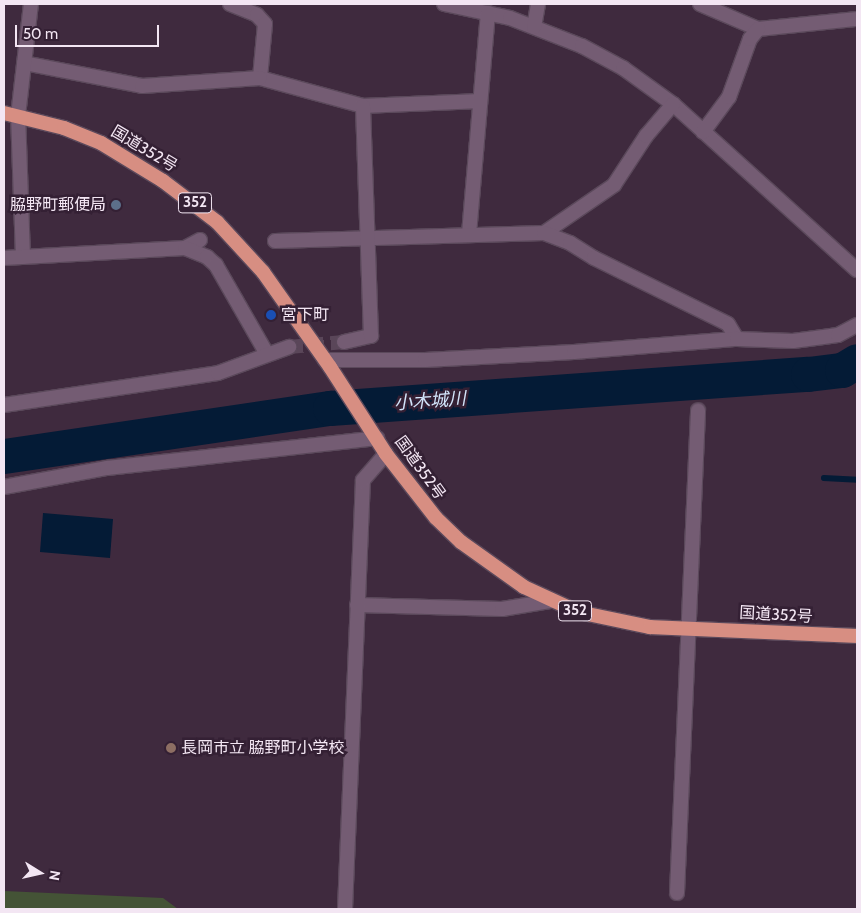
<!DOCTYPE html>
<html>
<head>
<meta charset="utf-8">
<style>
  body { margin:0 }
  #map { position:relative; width:861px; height:913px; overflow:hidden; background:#3f2a3e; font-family:Cabin,"Noto Sans JP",sans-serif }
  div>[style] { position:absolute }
  .green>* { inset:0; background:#445336 }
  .water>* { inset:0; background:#041b36 }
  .stream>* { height:5.5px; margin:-2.75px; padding:0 2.75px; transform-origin:2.75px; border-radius:2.75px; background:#041b36 }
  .river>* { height:35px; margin:-17.5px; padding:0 17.5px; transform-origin:17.5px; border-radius:17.5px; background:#041b36 }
  .minor-tunnel>* { height:14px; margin-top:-7px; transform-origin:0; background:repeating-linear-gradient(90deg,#5a4659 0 14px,transparent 0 21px) }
  .roads { filter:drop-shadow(1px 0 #5b495b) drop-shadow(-1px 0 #5b495b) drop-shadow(0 1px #5b495b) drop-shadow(0 -1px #5b495b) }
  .minor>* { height:14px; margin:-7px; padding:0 7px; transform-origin:7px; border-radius:7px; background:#745c73 }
  .trunk>* { height:14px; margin:-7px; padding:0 7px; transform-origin:7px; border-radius:7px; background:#d78e82 }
  .dots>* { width:14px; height:14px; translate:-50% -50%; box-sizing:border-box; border:2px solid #342034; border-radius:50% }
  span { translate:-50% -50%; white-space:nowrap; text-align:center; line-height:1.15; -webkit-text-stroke:5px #342034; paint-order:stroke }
  .shield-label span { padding:1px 4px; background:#342034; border:1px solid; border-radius:4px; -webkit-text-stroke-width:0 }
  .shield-label { font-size:15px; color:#f3e6f3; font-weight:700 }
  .street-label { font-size:16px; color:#f3e6f3 }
  .poi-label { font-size:16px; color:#f3e6f3 }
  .right { translate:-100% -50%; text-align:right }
  .left { translate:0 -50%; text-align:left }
  .water-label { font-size:18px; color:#d3e5fb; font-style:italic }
  .frame { position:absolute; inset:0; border:5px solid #f3e6f3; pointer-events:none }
  .north { position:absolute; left:15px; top:848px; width:50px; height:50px; -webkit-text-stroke:4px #342034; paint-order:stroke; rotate:100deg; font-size:14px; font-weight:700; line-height:20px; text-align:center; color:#f3e6f3 }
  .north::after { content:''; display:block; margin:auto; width:18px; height:22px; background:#f3e6f3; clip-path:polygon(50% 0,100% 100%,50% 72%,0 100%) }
  .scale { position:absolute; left:15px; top:25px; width:144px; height:22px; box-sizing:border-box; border:2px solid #f3e6f3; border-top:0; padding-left:6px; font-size:15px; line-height:18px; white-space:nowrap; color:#f3e6f3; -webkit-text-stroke:4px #342034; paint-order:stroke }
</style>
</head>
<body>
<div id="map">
  <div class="green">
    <i style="clip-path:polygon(4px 891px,163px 898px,178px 909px,4px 909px)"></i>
  </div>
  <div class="water">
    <i style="clip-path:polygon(43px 513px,113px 519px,110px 558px,40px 552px)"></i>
  </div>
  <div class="stream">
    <i style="left:824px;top:478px;width:33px;rotate:3deg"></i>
  </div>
  <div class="river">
    <i style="left:4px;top:456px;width:330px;rotate:-8.4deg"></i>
    <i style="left:330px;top:408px;width:479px;rotate:-4.1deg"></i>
    <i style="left:808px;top:374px;width:34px;rotate:-7deg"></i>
    <i style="left:842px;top:370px;width:17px;rotate:-31deg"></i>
  </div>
  <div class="minor-tunnel">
    <i style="left:289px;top:347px;width:55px;rotate:-5.2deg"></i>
  </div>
  <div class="roads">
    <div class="minor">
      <i style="left:230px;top:4px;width:29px;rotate:22deg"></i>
      <i style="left:257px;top:15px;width:12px;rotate:48deg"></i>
      <i style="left:265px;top:24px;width:54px;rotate:95.3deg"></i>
      <i style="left:260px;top:78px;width:107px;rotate:15.2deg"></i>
      <i style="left:363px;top:106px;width:117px;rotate:-2.4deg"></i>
      <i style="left:444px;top:4px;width:67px;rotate:12deg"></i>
      <i style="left:510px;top:18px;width:77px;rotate:21.3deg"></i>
      <i style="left:582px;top:46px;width:47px;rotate:28.2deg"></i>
      <i style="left:623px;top:68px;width:62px;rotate:35.8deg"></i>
      <i style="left:673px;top:104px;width:248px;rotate:42.1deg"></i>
      <i style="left:700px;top:4px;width:63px;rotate:23.3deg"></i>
      <i style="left:758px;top:29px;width:100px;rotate:-5.8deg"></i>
      <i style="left:534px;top:27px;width:23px;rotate:-80deg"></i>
      <i style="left:24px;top:63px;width:120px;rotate:11deg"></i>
      <i style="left:142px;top:86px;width:118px;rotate:-3.9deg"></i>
      <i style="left:703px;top:132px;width:44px;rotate:-53.4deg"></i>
      <i style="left:729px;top:97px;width:62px;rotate:-70.1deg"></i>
      <i style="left:750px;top:39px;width:13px;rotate:-51deg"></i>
      <i style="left:544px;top:233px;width:85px;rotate:-34.4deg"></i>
      <i style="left:614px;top:185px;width:59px;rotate:-56.9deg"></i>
      <i style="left:646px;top:136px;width:42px;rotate:-49.8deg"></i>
      <i style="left:469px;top:234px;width:222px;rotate:-85.1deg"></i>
      <i style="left:275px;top:241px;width:269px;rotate:-1.7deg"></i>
      <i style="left:544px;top:233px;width:28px;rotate:21deg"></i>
      <i style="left:570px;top:243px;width:28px;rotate:32deg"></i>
      <i style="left:594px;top:258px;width:149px;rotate:26.2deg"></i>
      <i style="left:728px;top:324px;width:17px;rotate:59deg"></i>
      <i style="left:185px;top:248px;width:17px;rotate:-28deg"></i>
      <i style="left:23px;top:257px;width:141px;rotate:-92deg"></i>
      <i style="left:18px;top:116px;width:113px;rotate:-83.4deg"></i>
      <i style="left:4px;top:258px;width:181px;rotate:-3.2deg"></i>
      <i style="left:185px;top:248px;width:24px;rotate:22deg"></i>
      <i style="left:207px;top:257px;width:12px;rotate:42deg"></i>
      <i style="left:216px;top:265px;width:103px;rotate:60.2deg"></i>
      <i style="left:344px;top:342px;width:28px;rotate:-13deg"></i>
      <i style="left:371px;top:336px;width:230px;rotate:-92deg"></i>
      <i style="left:325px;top:360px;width:100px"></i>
      <i style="left:425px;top:360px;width:149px;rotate:-3.1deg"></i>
      <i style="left:574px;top:352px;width:164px;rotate:-4.6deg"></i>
      <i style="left:737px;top:339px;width:56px;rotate:2deg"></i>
      <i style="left:793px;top:341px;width:45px;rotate:-7.6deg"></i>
      <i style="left:838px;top:335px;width:21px;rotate:-28deg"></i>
      <i style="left:4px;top:405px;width:216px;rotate:-8.5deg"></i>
      <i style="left:218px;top:373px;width:76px;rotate:-20.1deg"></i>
      <i style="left:4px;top:487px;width:105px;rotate:-10.5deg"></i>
      <i style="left:107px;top:468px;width:272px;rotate:-6.3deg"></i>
      <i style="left:357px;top:605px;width:145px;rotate:1.6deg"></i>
      <i style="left:502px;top:609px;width:50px;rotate:-9.3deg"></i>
      <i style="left:677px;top:893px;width:483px;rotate:-87.5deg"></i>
      <i style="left:345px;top:909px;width:429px;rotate:-87.6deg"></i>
      <i style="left:363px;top:480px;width:35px;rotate:-49deg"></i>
    </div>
    <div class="trunk">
      <i style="left:4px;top:113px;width:62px;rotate:14deg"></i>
      <i style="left:64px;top:128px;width:40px;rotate:22deg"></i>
      <i style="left:101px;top:143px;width:73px;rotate:31.5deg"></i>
      <i style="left:163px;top:181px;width:68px;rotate:37.2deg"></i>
      <i style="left:217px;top:222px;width:68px;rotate:47.4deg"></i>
      <i style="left:263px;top:272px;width:116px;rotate:54.8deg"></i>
      <i style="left:330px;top:367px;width:103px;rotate:57.2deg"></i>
      <i style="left:386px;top:454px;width:81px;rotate:52deg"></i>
      <i style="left:436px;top:518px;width:35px;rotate:44deg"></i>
      <i style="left:461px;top:542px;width:77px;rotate:35.5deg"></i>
      <i style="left:524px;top:587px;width:60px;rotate:24.8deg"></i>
      <i style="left:578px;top:612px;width:74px;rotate:11.8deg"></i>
      <i style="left:650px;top:627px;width:207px;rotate:2.5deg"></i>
    </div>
  </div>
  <div class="dots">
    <i style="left:116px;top:205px;background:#5c6f8a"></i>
    <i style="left:271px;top:315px;background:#1a4fb4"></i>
    <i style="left:171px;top:748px;background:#8d6e63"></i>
  </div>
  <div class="shield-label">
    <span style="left:195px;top:203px">352</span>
    <span style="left:575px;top:611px">352</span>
  </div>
  <div class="street-label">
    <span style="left:144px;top:149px;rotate:31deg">国道352号</span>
    <span style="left:420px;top:468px;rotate:54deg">国道352号</span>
    <span style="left:776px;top:615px;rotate:3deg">国道352号</span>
  </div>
  <div class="poi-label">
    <span class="right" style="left:106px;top:205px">脇野町郵便局</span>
    <span class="left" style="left:281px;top:315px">宮下町</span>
    <span class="left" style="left:181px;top:748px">長岡市立 脇野町小学校</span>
  </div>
  <div class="water-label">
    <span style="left:430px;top:401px;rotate:-4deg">小木城川</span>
  </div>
  <div class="frame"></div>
  <div class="north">N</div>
  <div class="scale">50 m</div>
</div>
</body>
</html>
